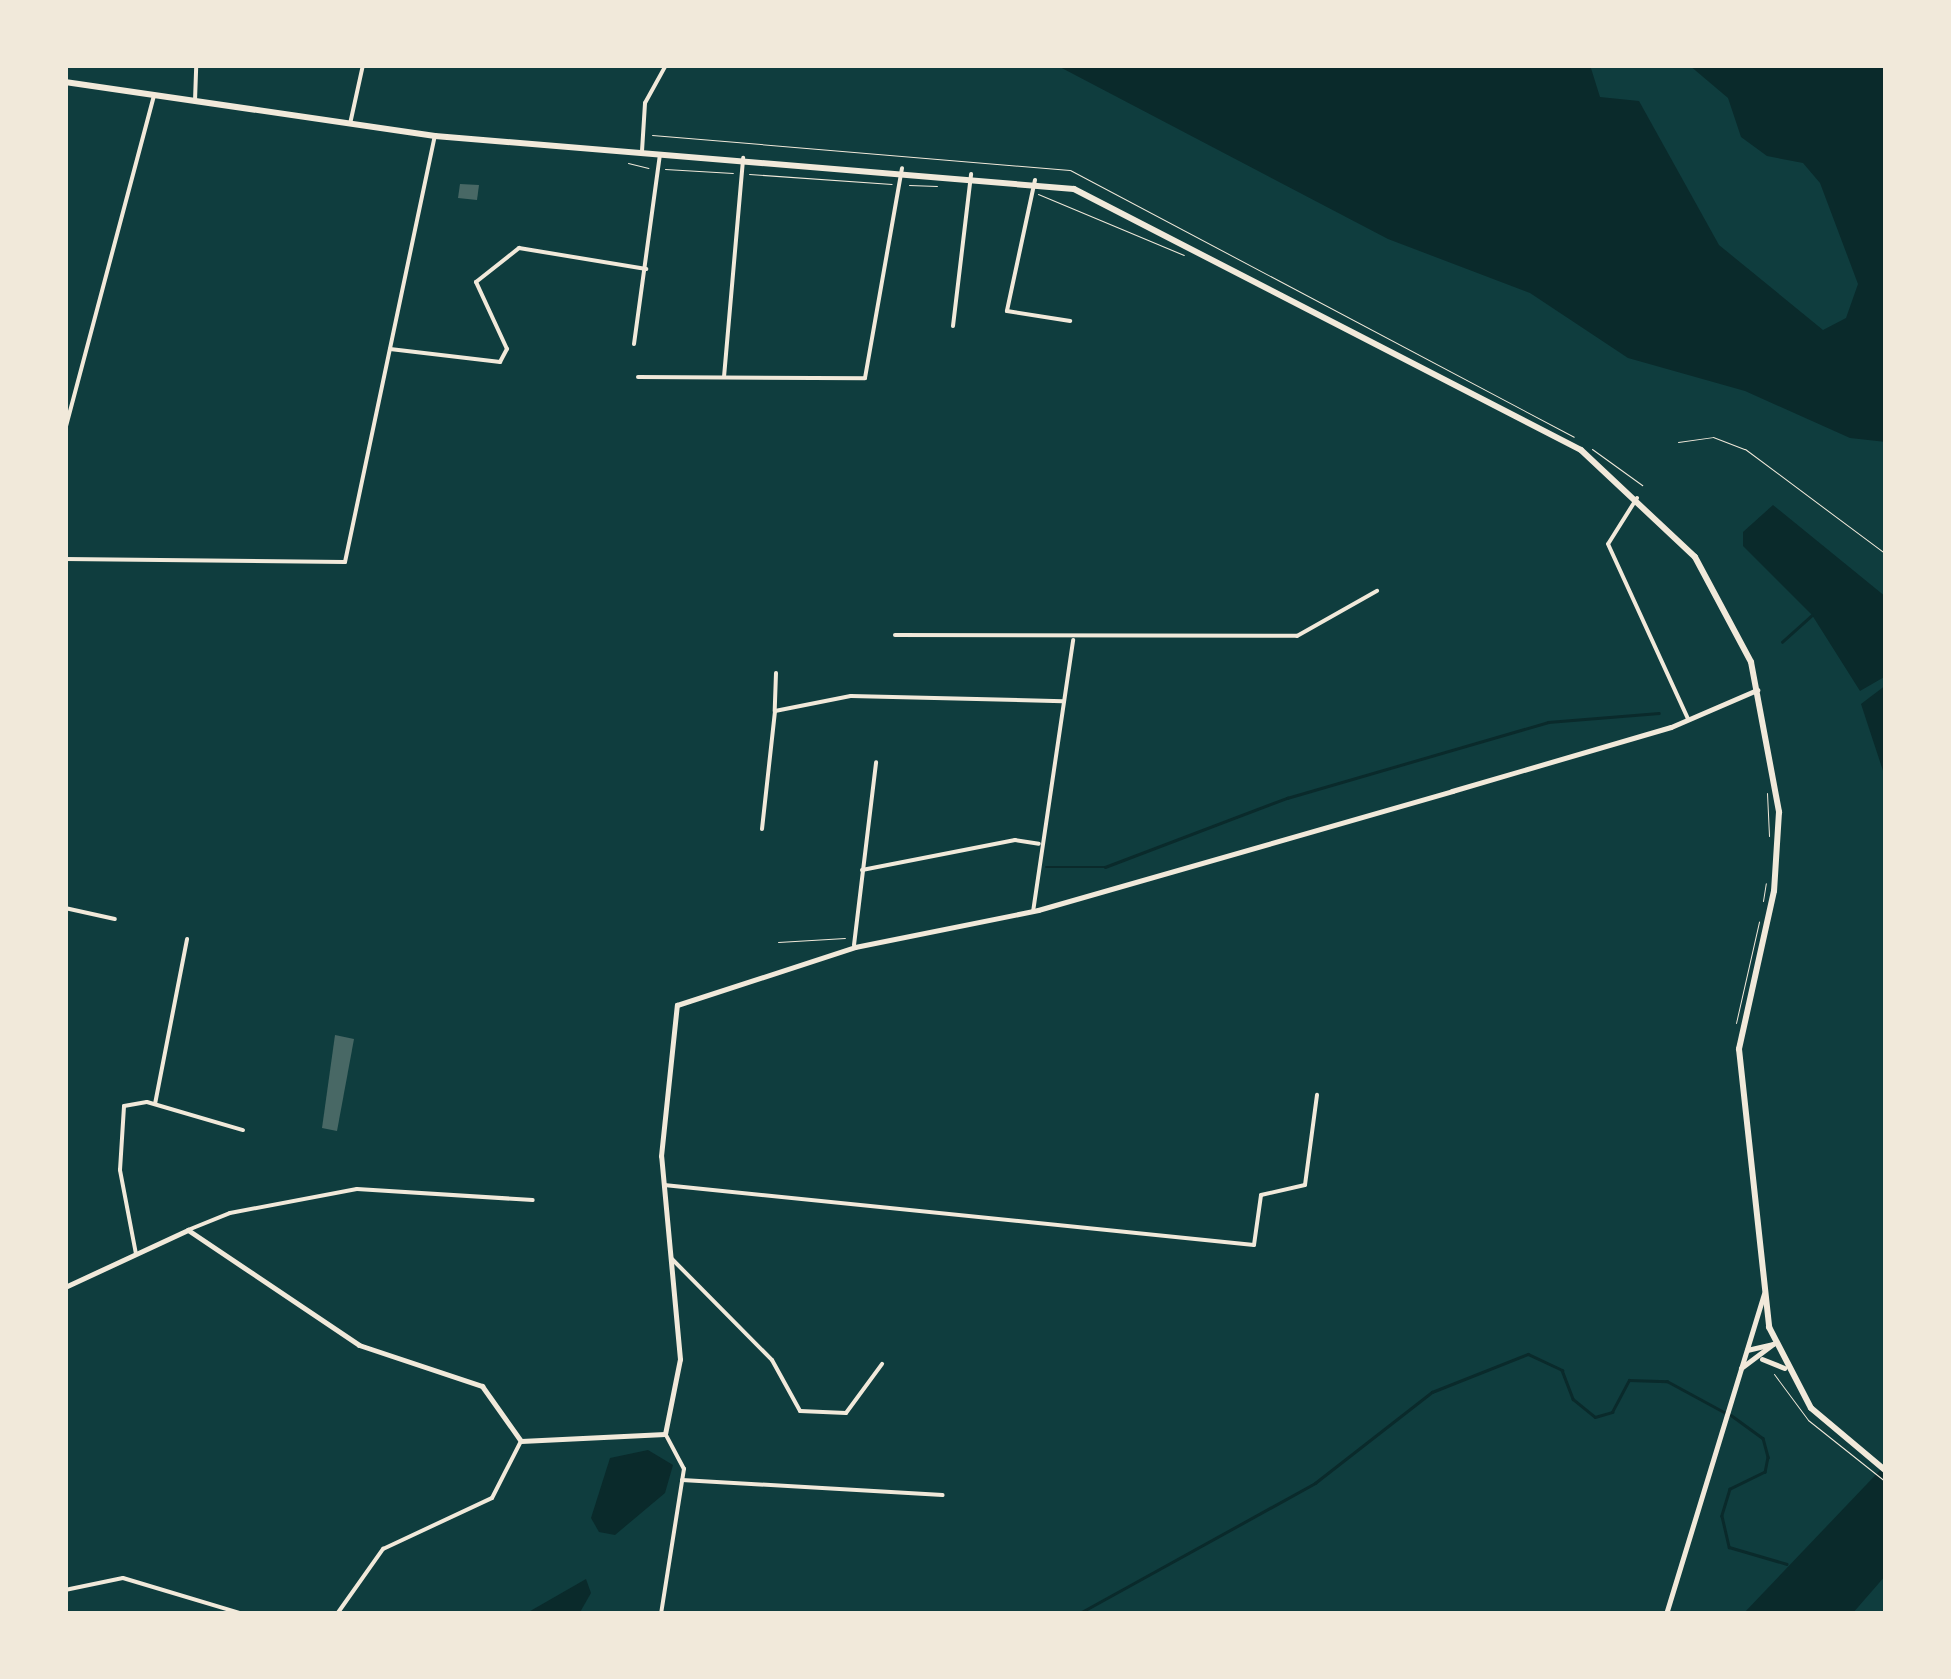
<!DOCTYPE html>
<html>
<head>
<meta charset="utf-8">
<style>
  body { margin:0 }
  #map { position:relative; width:1951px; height:1679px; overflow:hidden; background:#0f3d3e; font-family:Barlow,sans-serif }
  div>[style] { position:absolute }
  .water>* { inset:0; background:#0a2a2b }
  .stream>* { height:2.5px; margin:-1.25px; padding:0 1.25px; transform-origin:1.25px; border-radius:1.25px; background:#0a2a2b }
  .building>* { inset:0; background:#486865 }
  .path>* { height:1px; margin:-0.5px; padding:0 0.5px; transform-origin:0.5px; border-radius:0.5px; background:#f1e9da }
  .minor>* { height:4px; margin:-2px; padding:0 2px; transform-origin:2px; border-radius:2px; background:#f1e9da }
  .tertiary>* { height:5px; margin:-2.5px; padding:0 2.5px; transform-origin:2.5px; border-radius:2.5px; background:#f1e9da }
  .secondary>* { height:5px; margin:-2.5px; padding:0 2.5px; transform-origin:2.5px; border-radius:2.5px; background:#f1e9da }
  .primary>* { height:6px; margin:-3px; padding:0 3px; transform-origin:3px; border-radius:3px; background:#f1e9da }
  span { translate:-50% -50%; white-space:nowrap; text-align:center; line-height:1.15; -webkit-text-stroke:10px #f1e9da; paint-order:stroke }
  .frame { position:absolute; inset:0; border:68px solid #f1e9da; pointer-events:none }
</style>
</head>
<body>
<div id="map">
  <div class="water">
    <i style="clip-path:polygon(1056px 65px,1590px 65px,1600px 97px,1639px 101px,1719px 245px,1823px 330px,1846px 318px,1858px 284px,1820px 183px,1803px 163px,1767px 156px,1741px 137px,1728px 98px,1689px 65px,1886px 65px,1886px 442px,1850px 438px,1745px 391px,1628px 358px,1530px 293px,1388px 239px)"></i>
    <i style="clip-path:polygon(1773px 505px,1886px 597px,1886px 676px,1860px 691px,1812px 615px,1743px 546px,1743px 532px)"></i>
    <i style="clip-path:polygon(1886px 685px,1886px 780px,1861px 704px)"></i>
    <i style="clip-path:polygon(648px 1450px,673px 1465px,665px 1493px,615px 1535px,599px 1532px,591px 1518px,610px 1458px)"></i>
    <i style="clip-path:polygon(1886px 1464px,1886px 1575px,1852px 1614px,1743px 1614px)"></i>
    <i style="clip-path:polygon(586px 1579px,591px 1593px,579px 1614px,525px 1614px)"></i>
  </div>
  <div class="stream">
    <i style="left:1782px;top:642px;width:40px;rotate:-42deg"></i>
    <i style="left:1046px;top:867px;width:59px"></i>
    <i style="left:1105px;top:867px;width:195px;rotate:-20.8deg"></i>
    <i style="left:1287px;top:798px;width:272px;rotate:-16.2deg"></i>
    <i style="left:1548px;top:722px;width:111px;rotate:-4.6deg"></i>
    <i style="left:1731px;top:1415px;width:39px;rotate:36deg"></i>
    <i style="left:1763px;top:1438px;width:20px;rotate:75deg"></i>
    <i style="left:1768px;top:1457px;width:15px;rotate:101deg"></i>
    <i style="left:1765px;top:1472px;width:39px;rotate:154deg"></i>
    <i style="left:1730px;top:1489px;width:28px;rotate:107deg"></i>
    <i style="left:1722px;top:1516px;width:32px;rotate:77deg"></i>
    <i style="left:1729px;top:1547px;width:60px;rotate:16.3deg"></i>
    <i style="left:1078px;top:1614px;width:271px;rotate:-28.9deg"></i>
    <i style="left:1315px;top:1483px;width:148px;rotate:-37.9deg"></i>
    <i style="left:1432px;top:1392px;width:103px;rotate:-21.6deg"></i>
    <i style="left:1528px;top:1354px;width:38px;rotate:25deg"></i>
    <i style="left:1562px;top:1370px;width:31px;rotate:69deg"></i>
    <i style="left:1573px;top:1399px;width:28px;rotate:39deg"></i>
    <i style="left:1595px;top:1417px;width:18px;rotate:-16deg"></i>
    <i style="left:1612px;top:1412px;width:36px;rotate:-62deg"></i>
    <i style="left:1629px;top:1380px;width:38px;rotate:2deg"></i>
    <i style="left:1667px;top:1381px;width:65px;rotate:28.5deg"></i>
  </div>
  <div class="building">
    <i style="clip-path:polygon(460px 184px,479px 185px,477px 200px,458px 198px)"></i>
    <i style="clip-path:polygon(335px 1035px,354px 1039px,337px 1131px,322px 1128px)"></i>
  </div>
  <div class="path">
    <i style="left:652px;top:135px;width:419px;rotate:4.8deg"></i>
    <i style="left:1070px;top:170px;width:570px;rotate:27.91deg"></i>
    <i style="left:628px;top:163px;width:21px;rotate:14deg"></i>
    <i style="left:665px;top:169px;width:68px;rotate:3.4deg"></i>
    <i style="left:749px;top:174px;width:143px;rotate:4deg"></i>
    <i style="left:909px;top:185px;width:28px;rotate:2deg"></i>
    <i style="left:1038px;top:194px;width:158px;rotate:22.7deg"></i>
    <i style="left:1678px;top:442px;width:35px;rotate:-8deg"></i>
    <i style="left:1713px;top:437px;width:34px;rotate:21deg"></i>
    <i style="left:1745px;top:449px;width:176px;rotate:36.7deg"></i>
    <i style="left:1592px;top:449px;width:62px;rotate:35.8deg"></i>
    <i style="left:1767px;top:793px;width:43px;rotate:87.3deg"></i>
    <i style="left:1763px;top:901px;width:18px;rotate:-81deg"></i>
    <i style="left:778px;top:942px;width:67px;rotate:-3.4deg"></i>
    <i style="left:1736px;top:1023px;width:104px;rotate:-77.2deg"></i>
    <i style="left:1774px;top:1374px;width:57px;rotate:53.5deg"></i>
    <i style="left:1808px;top:1420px;width:100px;rotate:38.5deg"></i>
  </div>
  <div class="minor">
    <i style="left:195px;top:101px;width:36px;rotate:-88deg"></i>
    <i style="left:350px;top:124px;width:60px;rotate:-77.6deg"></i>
    <i style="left:642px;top:151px;width:48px;rotate:-86.4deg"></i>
    <i style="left:645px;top:103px;width:43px;rotate:-61.1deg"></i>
    <i style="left:1035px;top:180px;width:134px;rotate:102.1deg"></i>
    <i style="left:1007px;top:311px;width:64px;rotate:9deg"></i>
    <i style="left:953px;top:326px;width:153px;rotate:-83.2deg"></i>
    <i style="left:634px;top:344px;width:191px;rotate:-82.2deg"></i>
    <i style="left:390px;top:349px;width:111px;rotate:6.7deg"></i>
    <i style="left:500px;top:362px;width:15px;rotate:-62deg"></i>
    <i style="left:507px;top:349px;width:74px;rotate:-114.8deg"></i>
    <i style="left:476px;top:282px;width:55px;rotate:-38.3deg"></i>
    <i style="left:519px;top:248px;width:129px;rotate:9.4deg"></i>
    <i style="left:638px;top:377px;width:227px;rotate:0.3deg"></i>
    <i style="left:865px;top:378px;width:213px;rotate:-80deg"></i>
    <i style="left:724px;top:377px;width:220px;rotate:-85deg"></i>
    <i style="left:65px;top:430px;width:346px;rotate:-75.1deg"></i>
    <i style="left:1637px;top:498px;width:54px;rotate:122.2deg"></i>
    <i style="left:1608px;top:544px;width:192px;rotate:65.4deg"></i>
    <i style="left:65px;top:559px;width:280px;rotate:0.6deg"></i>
    <i style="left:345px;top:562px;width:433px;rotate:-78.1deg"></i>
    <i style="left:895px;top:635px;width:402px;rotate:0.1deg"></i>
    <i style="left:1297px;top:636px;width:92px;rotate:-29.4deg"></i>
    <i style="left:776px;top:673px;width:38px;rotate:92deg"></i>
    <i style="left:775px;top:711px;width:77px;rotate:-11.2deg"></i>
    <i style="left:851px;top:696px;width:212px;rotate:1.4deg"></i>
    <i style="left:762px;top:829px;width:119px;rotate:-83.7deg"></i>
    <i style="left:862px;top:870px;width:156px;rotate:-11.1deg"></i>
    <i style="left:1015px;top:840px;width:24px;rotate:9deg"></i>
    <i style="left:65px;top:908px;width:51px;rotate:12.4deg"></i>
    <i style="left:1033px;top:912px;width:275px;rotate:-81.6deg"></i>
    <i style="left:854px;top:945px;width:184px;rotate:-83.1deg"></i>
    <i style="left:155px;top:1104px;width:168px;rotate:-79deg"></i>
    <i style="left:664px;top:1185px;width:593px;rotate:5.81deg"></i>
    <i style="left:1254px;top:1245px;width:50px;rotate:-82deg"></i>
    <i style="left:1261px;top:1195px;width:45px;rotate:-12.8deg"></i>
    <i style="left:1305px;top:1185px;width:91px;rotate:-82.4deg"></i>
    <i style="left:188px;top:1230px;width:45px;rotate:-22deg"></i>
    <i style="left:230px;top:1213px;width:129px;rotate:-10.7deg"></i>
    <i style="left:357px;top:1189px;width:176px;rotate:3.6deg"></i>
    <i style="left:136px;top:1254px;width:86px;rotate:-100.8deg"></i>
    <i style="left:120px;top:1170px;width:64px;rotate:-86.4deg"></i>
    <i style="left:124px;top:1106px;width:23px;rotate:-10deg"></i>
    <i style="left:147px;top:1102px;width:100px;rotate:16.3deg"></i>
    <i style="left:672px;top:1259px;width:142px;rotate:45.3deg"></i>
    <i style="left:772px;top:1360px;width:58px;rotate:61.2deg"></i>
    <i style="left:800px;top:1411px;width:46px;rotate:2.5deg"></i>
    <i style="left:846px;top:1413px;width:61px;rotate:-53.7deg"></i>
    <i style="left:682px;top:1480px;width:261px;rotate:3.3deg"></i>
    <i style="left:65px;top:1590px;width:59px;rotate:-11.7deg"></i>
    <i style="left:123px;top:1578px;width:125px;rotate:16.7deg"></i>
    <i style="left:337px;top:1614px;width:80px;rotate:-54.7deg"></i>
    <i style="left:383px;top:1549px;width:120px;rotate:-25.1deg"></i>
    <i style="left:492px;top:1498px;width:64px;rotate:-63deg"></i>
    <i style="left:661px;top:1614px;width:147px;rotate:-81deg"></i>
    <i style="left:684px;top:1469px;width:40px;rotate:-118deg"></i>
  </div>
  <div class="tertiary">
    <i style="left:65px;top:1287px;width:136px;rotate:-24.9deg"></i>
    <i style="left:188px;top:1230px;width:206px;rotate:33.9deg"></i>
    <i style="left:359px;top:1345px;width:130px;rotate:18.4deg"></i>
    <i style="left:482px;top:1386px;width:67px;rotate:54.7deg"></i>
    <i style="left:521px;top:1441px;width:144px;rotate:-2.8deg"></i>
    <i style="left:665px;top:1434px;width:76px;rotate:-78.7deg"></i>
    <i style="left:680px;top:1359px;width:204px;rotate:-95.3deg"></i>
    <i style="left:661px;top:1156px;width:152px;rotate:-84deg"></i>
    <i style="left:677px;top:1005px;width:187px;rotate:-18deg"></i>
    <i style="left:855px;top:947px;width:187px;rotate:-11.4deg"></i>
    <i style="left:1038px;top:910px;width:431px;rotate:-16deg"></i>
    <i style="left:1452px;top:791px;width:228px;rotate:-16.3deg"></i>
    <i style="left:1671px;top:727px;width:94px;rotate:-23.3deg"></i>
  </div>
  <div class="secondary">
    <i style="left:1747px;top:1350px;width:27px;rotate:-13deg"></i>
    <i style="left:1762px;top:1359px;width:24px;rotate:22deg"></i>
    <i style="left:1741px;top:1368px;width:40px;rotate:-37deg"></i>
    <i style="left:1666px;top:1614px;width:335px;rotate:-73deg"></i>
  </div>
  <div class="primary">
    <i style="left:65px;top:82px;width:374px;rotate:8.3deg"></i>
    <i style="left:435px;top:136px;width:641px;rotate:4.74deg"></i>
    <i style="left:1074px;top:189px;width:570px;rotate:27.24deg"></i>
    <i style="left:1581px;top:450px;width:156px;rotate:43.2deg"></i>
    <i style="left:1695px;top:557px;width:119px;rotate:61.9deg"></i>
    <i style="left:1751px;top:662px;width:153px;rotate:79.4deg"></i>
    <i style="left:1779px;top:812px;width:79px;rotate:93.6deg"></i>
    <i style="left:1774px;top:891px;width:162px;rotate:102.5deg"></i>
    <i style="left:1739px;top:1049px;width:280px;rotate:83.8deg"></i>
    <i style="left:1769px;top:1327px;width:91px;rotate:62.6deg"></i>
    <i style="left:1811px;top:1408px;width:98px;rotate:40deg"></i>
  </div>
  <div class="frame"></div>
</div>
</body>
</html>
